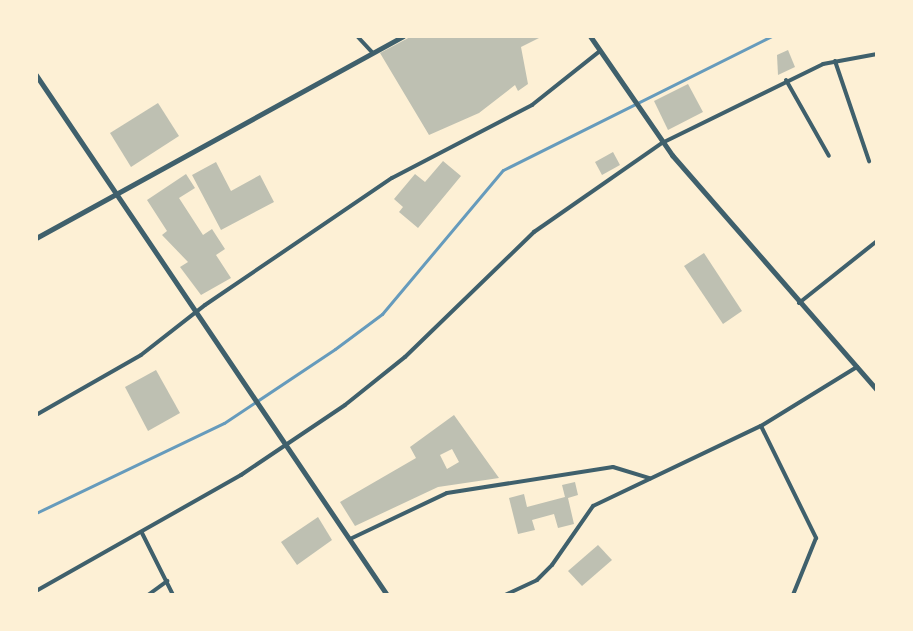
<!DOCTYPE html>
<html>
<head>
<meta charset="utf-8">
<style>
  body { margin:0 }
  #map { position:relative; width:913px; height:631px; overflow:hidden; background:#fdf0d5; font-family:Roboto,sans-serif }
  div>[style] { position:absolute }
  .stream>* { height:3px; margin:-1.5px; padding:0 1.5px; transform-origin:1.5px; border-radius:1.5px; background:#669bbc }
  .building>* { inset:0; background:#bec0b2 }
  .minor>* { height:4px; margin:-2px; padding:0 2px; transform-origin:2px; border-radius:2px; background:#3f606c }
  .tertiary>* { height:5px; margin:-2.5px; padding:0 2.5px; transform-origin:2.5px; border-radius:2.5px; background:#3f606c }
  span { translate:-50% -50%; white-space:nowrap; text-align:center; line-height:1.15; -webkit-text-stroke:6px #fdf0d5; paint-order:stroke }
  .frame { position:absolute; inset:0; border:38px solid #fdf0d5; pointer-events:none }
</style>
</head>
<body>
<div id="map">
  <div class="stream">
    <i style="left:36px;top:513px;width:208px;rotate:-25.6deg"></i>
    <i style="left:224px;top:423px;width:133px;rotate:-33.7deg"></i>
    <i style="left:335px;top:349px;width:59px;rotate:-36.7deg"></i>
    <i style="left:382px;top:314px;width:188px;rotate:-50deg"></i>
    <i style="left:503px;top:170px;width:301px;rotate:-26.5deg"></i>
  </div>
  <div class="building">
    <i style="clip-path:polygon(412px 36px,543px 36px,521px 47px,528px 84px,518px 91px,515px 85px,479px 113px,429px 135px,380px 53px)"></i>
    <i style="clip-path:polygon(788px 50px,795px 67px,778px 75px,777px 55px)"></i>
    <i style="clip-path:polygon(688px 84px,703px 112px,668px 130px,654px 101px)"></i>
    <i style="clip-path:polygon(158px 103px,179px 136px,131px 167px,110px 133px)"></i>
    <i style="clip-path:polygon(613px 152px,620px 165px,602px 175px,595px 162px)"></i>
    <i style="clip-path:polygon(443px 161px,461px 176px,418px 228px,399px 212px,403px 207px,394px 199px,415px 174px,425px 182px)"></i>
    <i style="clip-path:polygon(216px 162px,231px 191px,260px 175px,274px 202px,221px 230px,192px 175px)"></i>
    <i style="clip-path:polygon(186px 174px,195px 188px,179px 198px,203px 235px,212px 229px,225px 249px,216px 255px,231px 278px,201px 295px,180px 267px,188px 262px,162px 235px,167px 231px,147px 200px)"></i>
    <i style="clip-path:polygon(704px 253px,742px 311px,723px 324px,684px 266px)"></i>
    <i style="clip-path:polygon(156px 370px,180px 413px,148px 431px,125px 387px)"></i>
    <i style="clip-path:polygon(evenodd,454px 415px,499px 478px,438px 487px,355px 526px,340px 502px,416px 458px,410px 447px,454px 415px,452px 449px,459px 462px,447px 469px,440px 455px,452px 449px)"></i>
    <i style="clip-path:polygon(575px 482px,578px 495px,568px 498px,574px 524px,558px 528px,554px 514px,532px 520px,535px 530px,518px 534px,509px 498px,524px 494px,527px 507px,565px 497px,562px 485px)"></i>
    <i style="clip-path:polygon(318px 517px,332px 540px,297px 565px,281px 542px)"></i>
    <i style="clip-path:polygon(598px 545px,612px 560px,582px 586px,568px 571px)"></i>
  </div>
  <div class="minor">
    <i style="left:357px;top:36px;width:23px;rotate:47deg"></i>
    <i style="left:835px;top:61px;width:106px;rotate:71.2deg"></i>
    <i style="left:786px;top:80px;width:87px;rotate:60.5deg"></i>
    <i style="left:799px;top:303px;width:100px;rotate:-38.5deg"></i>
    <i style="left:36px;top:415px;width:121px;rotate:-29.7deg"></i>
    <i style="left:141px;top:355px;width:81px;rotate:-38deg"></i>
    <i style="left:205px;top:305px;width:226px;rotate:-34.2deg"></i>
    <i style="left:392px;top:178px;width:158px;rotate:-27.5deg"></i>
    <i style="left:532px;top:105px;width:87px;rotate:-38.5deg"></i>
    <i style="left:761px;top:426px;width:125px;rotate:63.8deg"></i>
    <i style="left:816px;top:538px;width:61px;rotate:112deg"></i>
    <i style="left:142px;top:533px;width:69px;rotate:63.4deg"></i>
    <i style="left:350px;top:539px;width:107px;rotate:-25.4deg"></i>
    <i style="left:447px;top:493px;width:168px;rotate:-8.9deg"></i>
    <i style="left:613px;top:467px;width:39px;rotate:17deg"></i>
    <i style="left:36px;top:591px;width:236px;rotate:-29.5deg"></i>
    <i style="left:241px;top:475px;width:125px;rotate:-33.9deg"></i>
    <i style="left:345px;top:405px;width:77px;rotate:-38.7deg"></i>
    <i style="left:405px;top:357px;width:180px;rotate:-44.1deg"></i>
    <i style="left:534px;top:232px;width:156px;rotate:-34.8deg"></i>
    <i style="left:662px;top:143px;width:179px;rotate:-26.1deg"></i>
    <i style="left:823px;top:64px;width:55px;rotate:-10.5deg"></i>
    <i style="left:148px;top:595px;width:24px;rotate:-36deg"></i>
    <i style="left:505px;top:595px;width:35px;rotate:-25deg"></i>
    <i style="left:537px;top:580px;width:21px;rotate:-45deg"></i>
    <i style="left:552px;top:565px;width:72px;rotate:-55.2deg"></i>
    <i style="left:593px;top:506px;width:186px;rotate:-25.5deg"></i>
    <i style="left:761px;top:426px;width:113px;rotate:-31.6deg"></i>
  </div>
  <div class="tertiary">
    <i style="left:590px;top:36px;width:145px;rotate:55.4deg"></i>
    <i style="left:672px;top:155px;width:312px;rotate:48.9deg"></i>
    <i style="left:36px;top:75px;width:627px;rotate:55.98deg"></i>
    <i style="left:36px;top:238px;width:419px;rotate:-28.8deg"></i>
  </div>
  <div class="frame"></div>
</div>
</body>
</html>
